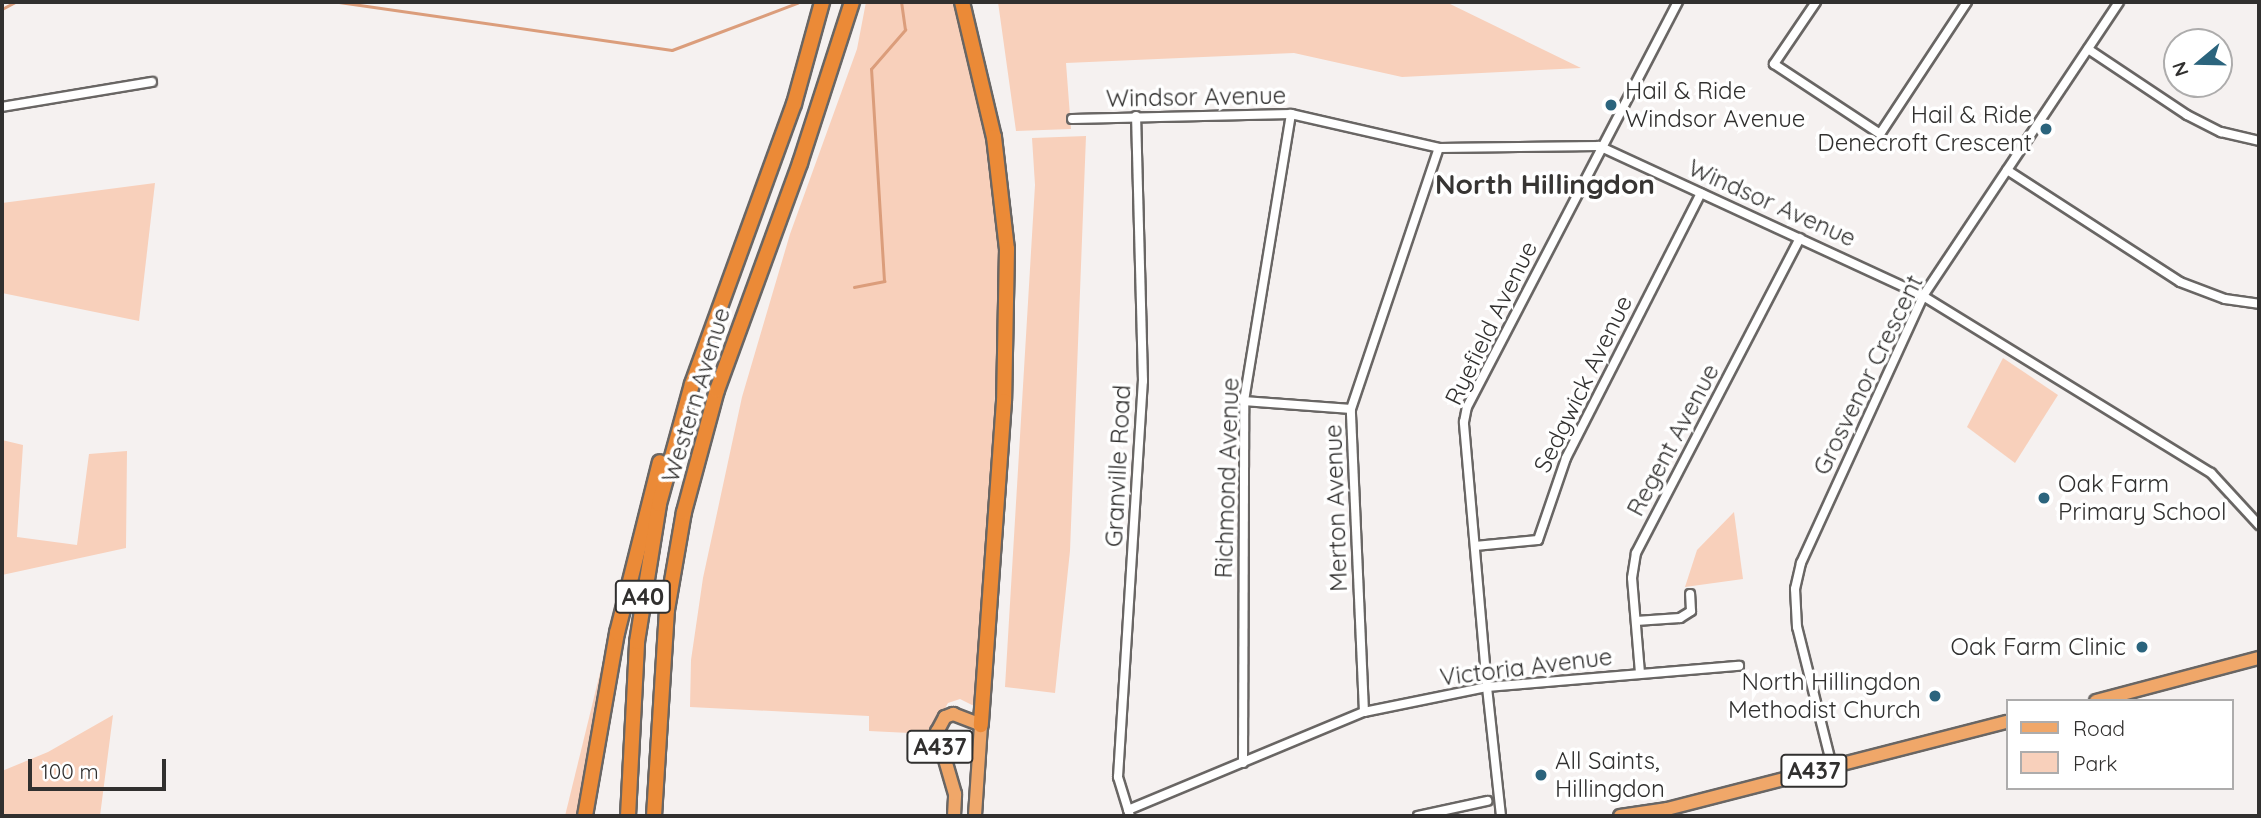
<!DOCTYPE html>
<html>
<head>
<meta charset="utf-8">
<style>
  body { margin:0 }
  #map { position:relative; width:2261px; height:818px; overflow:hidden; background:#f5f1f0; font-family:Quicksand,sans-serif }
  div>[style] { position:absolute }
  .green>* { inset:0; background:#f8d0bb }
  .stream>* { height:2.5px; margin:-1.25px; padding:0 1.25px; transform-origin:1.25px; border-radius:1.25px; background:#db9d7b }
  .roads { filter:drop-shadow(2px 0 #696664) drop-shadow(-2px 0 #696664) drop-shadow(0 2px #696664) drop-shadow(0 -2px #696664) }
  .minor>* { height:8px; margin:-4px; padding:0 4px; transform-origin:4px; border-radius:4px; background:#fff }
  .primary>* { height:12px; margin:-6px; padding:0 6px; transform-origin:6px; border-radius:6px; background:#f0a769 }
  .trunk>* { height:14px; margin:-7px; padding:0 7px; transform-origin:7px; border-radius:7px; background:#eb8a37 }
  .dots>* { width:19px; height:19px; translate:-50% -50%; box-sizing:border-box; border:4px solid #fff; border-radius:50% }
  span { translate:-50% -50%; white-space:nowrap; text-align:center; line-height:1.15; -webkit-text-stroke:7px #fff; paint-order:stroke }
  .shield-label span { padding:2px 5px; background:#fff; border:2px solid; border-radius:5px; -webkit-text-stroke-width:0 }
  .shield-label { font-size:23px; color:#31302f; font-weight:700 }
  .poi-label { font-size:24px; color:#31302f }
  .left { translate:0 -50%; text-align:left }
  .right { translate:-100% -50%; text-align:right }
  .street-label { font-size:24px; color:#31302f }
  .quarter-label { font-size:28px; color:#373533; font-weight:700 }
  .frame { position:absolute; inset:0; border:4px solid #31302f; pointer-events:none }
  .legend { position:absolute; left:2006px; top:699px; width:228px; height:91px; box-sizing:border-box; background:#fff; border:2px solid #adacac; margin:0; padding:9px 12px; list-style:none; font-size:21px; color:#31302f }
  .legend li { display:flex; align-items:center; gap:14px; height:35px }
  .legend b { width:35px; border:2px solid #adacac }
  .north { position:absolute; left:2163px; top:28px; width:70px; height:70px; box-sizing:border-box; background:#fff; border:2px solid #adacac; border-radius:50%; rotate:251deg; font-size:19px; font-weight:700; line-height:28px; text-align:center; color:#31302f }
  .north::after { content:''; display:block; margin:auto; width:24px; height:32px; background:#2b647d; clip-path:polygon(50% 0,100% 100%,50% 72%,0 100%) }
  .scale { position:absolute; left:28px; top:759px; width:138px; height:32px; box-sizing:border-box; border:4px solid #31302f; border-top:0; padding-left:9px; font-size:21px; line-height:24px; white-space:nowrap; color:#31302f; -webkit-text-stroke:5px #fff; paint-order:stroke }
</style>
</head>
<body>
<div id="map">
  <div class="green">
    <i style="clip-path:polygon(866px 2px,954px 2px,984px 109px,988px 168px,999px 221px,1000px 303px,978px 708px,960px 699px,948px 703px,930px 734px,869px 731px,869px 716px,690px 707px,691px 660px,703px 578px,742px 397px,790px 234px,857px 49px)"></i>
    <i style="clip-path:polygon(998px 2px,1446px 2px,1581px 68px,1402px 77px,1294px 53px,1066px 63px,1071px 129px,1016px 131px)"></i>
    <i style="clip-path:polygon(1086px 136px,1070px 551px,1055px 693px,1005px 687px,1035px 185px,1032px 138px)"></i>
    <i style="clip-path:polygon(155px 183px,139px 321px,2px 293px,2px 203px)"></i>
    <i style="clip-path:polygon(2003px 358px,2058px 395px,2015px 463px,1967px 427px)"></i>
    <i style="clip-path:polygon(2px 440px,23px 445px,17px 537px,77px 545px,89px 454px,127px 451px,126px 548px,2px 575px)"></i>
    <i style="clip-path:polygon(1734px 512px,1743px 579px,1685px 587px,1697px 550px)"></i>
    <i style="clip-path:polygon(611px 628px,577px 816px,565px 816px)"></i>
    <i style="clip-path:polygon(113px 715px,100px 816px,2px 816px,2px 771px,48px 752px)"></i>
  </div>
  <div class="stream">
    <i style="left:125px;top:2px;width:25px"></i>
    <i style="left:339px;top:2px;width:336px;rotate:8.2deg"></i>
    <i style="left:672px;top:50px;width:134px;rotate:-20.6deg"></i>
    <i style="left:2px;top:9px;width:15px;rotate:-28deg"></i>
    <i style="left:854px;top:287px;width:31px;rotate:-11deg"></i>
    <i style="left:884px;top:281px;width:212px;rotate:-93.5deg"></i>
    <i style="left:871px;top:69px;width:52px;rotate:-48.9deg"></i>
    <i style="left:905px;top:30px;width:28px;rotate:-98deg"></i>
  </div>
  <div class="roads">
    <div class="minor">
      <i style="left:1816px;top:2px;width:75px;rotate:124.1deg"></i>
      <i style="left:1774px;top:64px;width:127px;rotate:33.4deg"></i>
      <i style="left:1880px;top:134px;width:158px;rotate:-56.6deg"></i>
      <i style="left:2088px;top:49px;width:119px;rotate:33.7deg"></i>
      <i style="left:2187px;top:115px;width:38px;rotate:27deg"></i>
      <i style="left:2221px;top:132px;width:39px;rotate:13deg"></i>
      <i style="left:2px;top:107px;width:152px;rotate:-9.5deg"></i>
      <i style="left:1072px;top:119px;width:219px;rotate:-1.3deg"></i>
      <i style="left:1291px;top:114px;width:152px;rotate:12.9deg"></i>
      <i style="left:1439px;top:148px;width:160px;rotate:-0.7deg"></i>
      <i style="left:1599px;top:146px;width:357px;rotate:24.8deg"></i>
      <i style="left:1923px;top:296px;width:338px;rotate:31.6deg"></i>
      <i style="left:2211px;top:473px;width:71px;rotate:47.3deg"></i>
      <i style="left:2007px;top:170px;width:206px;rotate:32.9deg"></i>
      <i style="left:2180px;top:282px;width:48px;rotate:20.7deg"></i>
      <i style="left:2225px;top:299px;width:34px;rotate:8deg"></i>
      <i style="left:1244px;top:401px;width:107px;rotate:4.3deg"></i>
      <i style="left:1475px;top:546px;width:63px;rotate:-5.4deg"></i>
      <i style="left:1538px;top:540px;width:87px;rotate:-71.1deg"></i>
      <i style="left:1566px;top:458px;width:297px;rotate:-63deg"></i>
      <i style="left:1636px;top:621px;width:44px;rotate:-3.9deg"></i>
      <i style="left:1680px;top:618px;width:13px;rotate:-32deg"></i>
      <i style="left:1691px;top:611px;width:17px;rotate:-93deg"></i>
      <i style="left:1640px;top:673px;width:95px;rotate:-94.8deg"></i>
      <i style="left:1632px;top:578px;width:25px;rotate:-81deg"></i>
      <i style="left:1636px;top:553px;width:355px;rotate:-62.5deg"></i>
      <i style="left:1364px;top:712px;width:303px;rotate:-92.5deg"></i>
      <i style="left:1351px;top:409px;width:275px;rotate:-71.4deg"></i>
      <i style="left:1243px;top:763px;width:362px;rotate:-89.8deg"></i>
      <i style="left:1244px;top:401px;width:291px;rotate:-80.7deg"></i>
      <i style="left:1832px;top:766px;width:143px;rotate:-104.1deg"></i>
      <i style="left:1797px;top:627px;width:38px;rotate:-93deg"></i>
      <i style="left:1795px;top:589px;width:27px;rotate:-77deg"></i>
      <i style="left:1801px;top:563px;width:294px;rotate:-65.4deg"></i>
      <i style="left:1923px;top:296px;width:353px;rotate:-56.3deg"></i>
      <i style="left:1128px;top:810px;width:256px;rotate:-22.6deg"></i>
      <i style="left:1364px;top:712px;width:126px;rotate:-11.5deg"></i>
      <i style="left:1487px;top:687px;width:253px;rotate:-4.8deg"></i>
      <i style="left:1130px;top:816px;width:41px;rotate:-107.1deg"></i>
      <i style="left:1118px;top:777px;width:397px;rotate:-86.4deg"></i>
      <i style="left:1143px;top:381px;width:265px;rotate:-91.5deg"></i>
      <i style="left:1418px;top:816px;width:71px;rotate:-12.3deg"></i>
      <i style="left:1501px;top:816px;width:130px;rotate:-96.2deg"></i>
      <i style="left:1487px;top:687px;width:266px;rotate:-95deg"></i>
      <i style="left:1464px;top:422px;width:15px;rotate:-79deg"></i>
      <i style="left:1467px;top:407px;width:457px;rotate:-62.5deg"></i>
    </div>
    <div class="primary">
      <i style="left:2096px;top:701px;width:169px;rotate:-14.8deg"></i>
      <i style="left:954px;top:816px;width:22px;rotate:-87deg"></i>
      <i style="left:955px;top:794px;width:65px;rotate:-106.2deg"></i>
      <i style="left:937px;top:732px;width:17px;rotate:-62deg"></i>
      <i style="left:945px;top:717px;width:9px;rotate:-21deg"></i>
      <i style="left:953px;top:714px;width:30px;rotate:21deg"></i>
      <i style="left:981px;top:725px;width:91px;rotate:93.8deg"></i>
      <i style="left:1620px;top:816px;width:48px;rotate:-8.5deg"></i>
      <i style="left:1667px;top:809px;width:351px;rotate:-14.4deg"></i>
    </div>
    <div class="trunk">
      <i style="left:962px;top:2px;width:139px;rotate:76.7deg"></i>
      <i style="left:994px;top:137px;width:113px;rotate:83.4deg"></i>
      <i style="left:1007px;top:249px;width:152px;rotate:91.1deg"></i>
      <i style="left:1004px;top:401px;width:325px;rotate:94.1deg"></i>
      <i style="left:585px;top:816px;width:186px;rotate:-80.1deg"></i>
      <i style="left:617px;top:633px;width:176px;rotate:-75.9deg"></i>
      <i style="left:628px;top:816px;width:174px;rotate:-87deg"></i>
      <i style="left:637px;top:642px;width:140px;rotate:-80.9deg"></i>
      <i style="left:659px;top:504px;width:124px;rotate:-74.6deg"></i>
      <i style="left:692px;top:384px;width:298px;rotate:-70deg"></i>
      <i style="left:794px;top:104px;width:106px;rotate:-74.6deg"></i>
      <i style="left:654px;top:816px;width:206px;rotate:-86.4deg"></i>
      <i style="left:667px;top:610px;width:99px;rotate:-80.2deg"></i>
      <i style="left:684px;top:512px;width:126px;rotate:-74.9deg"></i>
      <i style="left:717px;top:390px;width:242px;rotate:-69.9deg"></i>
      <i style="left:800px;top:163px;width:169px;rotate:-72.1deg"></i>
    </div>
  </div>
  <div class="dots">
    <i style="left:1611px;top:105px;background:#2b647d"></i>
    <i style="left:2046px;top:129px;background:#2b647d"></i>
    <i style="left:2044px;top:498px;background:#2b647d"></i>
    <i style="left:2142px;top:647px;background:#2b647d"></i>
    <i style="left:1935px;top:696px;background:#2b647d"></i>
    <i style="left:1541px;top:775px;background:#2b647d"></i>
  </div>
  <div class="shield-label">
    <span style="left:643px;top:597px">A40</span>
    <span style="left:940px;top:747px">A437</span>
    <span style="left:1814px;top:771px">A437</span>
  </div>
  <div class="poi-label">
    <span class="left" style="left:1625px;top:105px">Hail &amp; Ride<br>Windsor Avenue</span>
    <span class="right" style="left:2032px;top:129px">Hail &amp; Ride<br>Denecroft Crescent</span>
    <span class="left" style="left:2058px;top:498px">Oak Farm<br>Primary School</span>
    <span class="right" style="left:2126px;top:647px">Oak Farm Clinic</span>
    <span class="right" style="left:1921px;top:696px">North Hillingdon<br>Methodist Church</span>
    <span class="left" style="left:1555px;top:775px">All Saints,<br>Hillingdon</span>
  </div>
  <div class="street-label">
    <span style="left:1196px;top:97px;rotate:-1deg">Windsor Avenue</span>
    <span style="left:1772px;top:203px;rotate:24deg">Windsor Avenue</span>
    <span style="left:1491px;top:323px;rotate:-64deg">Ryefield Avenue</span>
    <span style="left:1868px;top:375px;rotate:-64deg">Grosvenor Crescent</span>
    <span style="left:1583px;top:384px;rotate:-64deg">Sedgwick Avenue</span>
    <span style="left:696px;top:395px;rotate:-73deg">Western Avenue</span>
    <span style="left:1673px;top:440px;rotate:-62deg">Regent Avenue</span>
    <span style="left:1118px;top:466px;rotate:-87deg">Granville Road</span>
    <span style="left:1227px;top:478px;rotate:-88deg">Richmond Avenue</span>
    <span style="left:1336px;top:508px;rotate:-92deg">Merton Avenue</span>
    <span style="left:1526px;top:667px;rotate:-7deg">Victoria Avenue</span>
  </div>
  <div class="quarter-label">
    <span style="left:1545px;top:184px">North Hillingdon</span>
  </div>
  <div class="frame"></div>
  <ul class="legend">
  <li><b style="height:9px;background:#f0a769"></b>Road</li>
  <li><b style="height:19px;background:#f8d0bb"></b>Park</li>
  </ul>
  <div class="north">N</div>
  <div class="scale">100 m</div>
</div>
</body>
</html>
